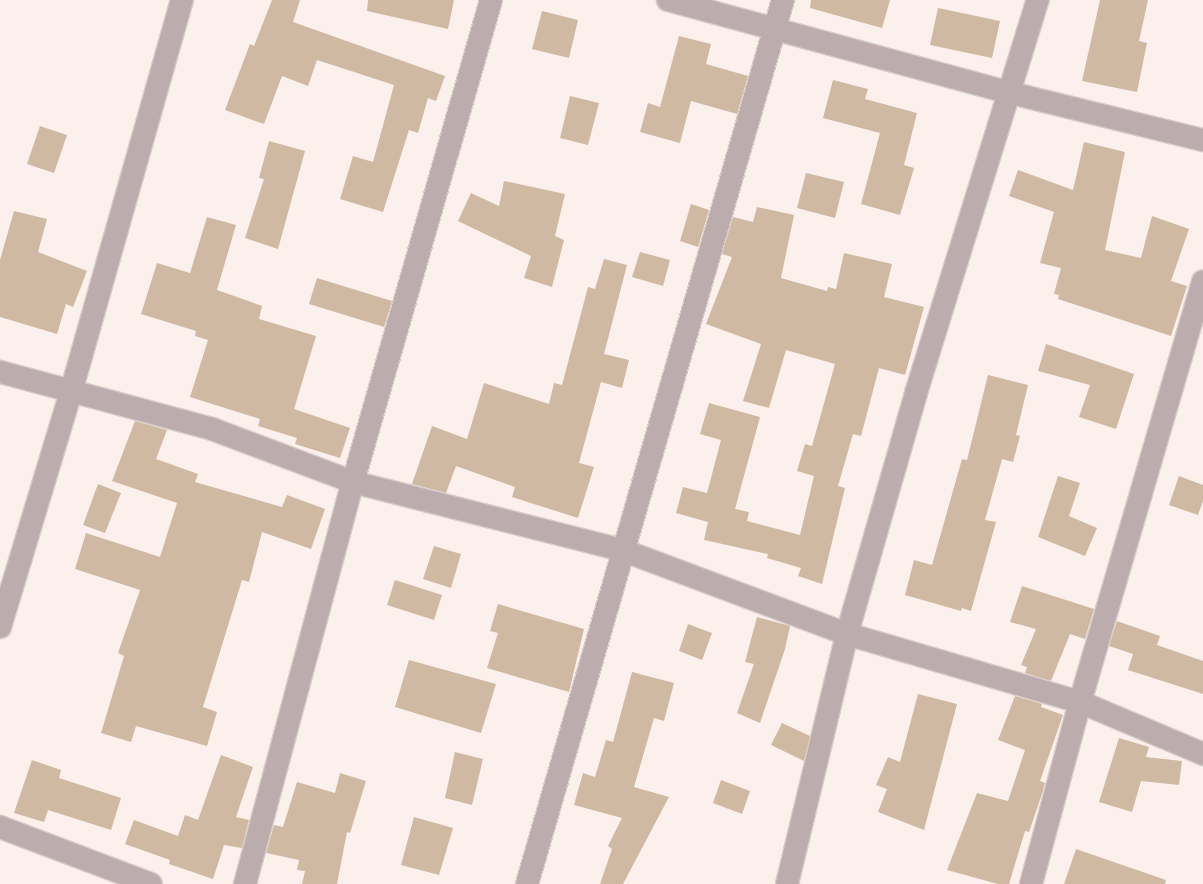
<!DOCTYPE html>
<html>
<head>
<meta charset="utf-8">
<style>
  body { margin:0 }
  #map { position:relative; width:1203px; height:884px; overflow:hidden; background:#fcf0ec; font-family:"PT Sans Narrow",sans-serif }
  div>[style] { position:absolute }
  .building>* { inset:0; background:#cfb9a2 }
  .roads { filter:drop-shadow(1px 0 #d8cdc9) drop-shadow(-1px 0 #d8cdc9) drop-shadow(0 1px #d8cdc9) drop-shadow(0 -1px #d8cdc9) }
  .minor>* { height:22px; margin:-11px; padding:0 11px; transform-origin:11px; border-radius:11px; background:#bcacae }
  span { translate:-50% -50%; white-space:nowrap; text-align:center; line-height:1.15; -webkit-text-stroke:4px #fff; paint-order:stroke }
</style>
</head>
<body>
<div id="map">
  <div class="building">
    <i style="clip-path:polygon(272px 0,300px 0,293px 22px,445px 76px,436px 101px,428px 98px,418px 133px,409px 130px,383px 212px,340px 199px,353px 156px,373px 162px,394px 85px,317px 60px,308px 86px,282px 76px,264px 124px,225px 110px,250px 44px,254px 46px)"></i>
    <i style="clip-path:polygon(368px 0,454px 0,448px 29px,367px 11px)"></i>
    <i style="clip-path:polygon(811px 0,890px 0,882px 28px,810px 8px)"></i>
    <i style="clip-path:polygon(1100px 0,1148px 0,1139px 41px,1147px 43px,1137px 92px,1082px 81px)"></i>
    <i style="clip-path:polygon(938px 8px,1000px 21px,992px 58px,930px 45px)"></i>
    <i style="clip-path:polygon(542px 11px,578px 20px,569px 58px,532px 49px)"></i>
    <i style="clip-path:polygon(679px 36px,711px 44px,706px 64px,748px 76px,737px 114px,691px 101px,680px 143px,640px 132px,648px 103px,660px 107px)"></i>
    <i style="clip-path:polygon(833px 80px,868px 89px,865px 99px,917px 113px,904px 165px,914px 168px,900px 215px,861px 204px,880px 133px,823px 118px)"></i>
    <i style="clip-path:polygon(570px 96px,599px 103px,588px 145px,560px 138px)"></i>
    <i style="clip-path:polygon(40px 126px,67px 135px,54px 173px,27px 164px)"></i>
    <i style="clip-path:polygon(269px 141px,305px 151px,278px 249px,245px 238px,264px 179px,259px 178px)"></i>
    <i style="clip-path:polygon(1084px 142px,1125px 152px,1105px 250px,1141px 258px,1152px 216px,1189px 229px,1171px 281px,1187px 286px,1171px 336px,1058px 299px,1059px 295px,1054px 294px,1061px 268px,1040px 263px,1054px 212px,1009px 196px,1018px 170px,1073px 190px)"></i>
    <i style="clip-path:polygon(806px 173px,844px 182px,835px 218px,797px 208px)"></i>
    <i style="clip-path:polygon(504px 181px,565px 194px,555px 236px,564px 240px,552px 287px,524px 278px,531px 256px,458px 221px,471px 193px,499px 206px)"></i>
    <i style="clip-path:polygon(691px 204px,709px 210px,698px 247px,680px 241px)"></i>
    <i style="clip-path:polygon(757px 207px,794px 215px,781px 278px,827px 291px,828px 287px,836px 289px,844px 253px,892px 264px,884px 297px,924px 307px,905px 375px,879px 368px,861px 436px,853px 434px,838px 486px,845px 488px,822px 584px,798px 576px,801px 568px,767px 558px,768px 554px,704px 540px,708px 522px,676px 513px,683px 487px,707px 493px,721px 440px,700px 434px,709px 403px,760px 417px,735px 509px,749px 512px,747px 521px,800px 535px,814px 476px,797px 471px,805px 444px,812px 446px,835px 364px,786px 350px,769px 408px,743px 401px,761px 344px,706px 324px,732px 257px,722px 254px,733px 217px,753px 222px)"></i>
    <i style="clip-path:polygon(14px 211px,47px 219px,38px 252px,87px 271px,73px 307px,66px 304px,57px 334px,0 317px,0 260px)"></i>
    <i style="clip-path:polygon(207px 217px,236px 225px,217px 290px,262px 306px,259px 319px,316px 336px,294px 409px,350px 428px,340px 458px,295px 444px,297px 438px,258px 426px,260px 419px,190px 397px,208px 340px,195px 336px,196px 331px,141px 314px,157px 263px,190px 273px)"></i>
    <i style="clip-path:polygon(640px 252px,670px 260px,663px 286px,632px 277px)"></i>
    <i style="clip-path:polygon(604px 259px,627px 265px,604px 354px,629px 360px,622px 388px,601px 382px,579px 463px,594px 467px,578px 518px,512px 497px,515px 487px,456px 466px,446px 493px,412px 484px,432px 426px,467px 439px,484px 383px,549px 404px,554px 383px,562px 385px,588px 287px,595px 289px)"></i>
    <i style="clip-path:polygon(317px 278px,392px 301px,384px 327px,309px 304px)"></i>
    <i style="clip-path:polygon(1046px 344px,1134px 374px,1116px 429px,1079px 417px,1090px 385px,1038px 371px)"></i>
    <i style="clip-path:polygon(988px 375px,1028px 385px,1016px 435px,1020px 436px,1013px 462px,1002px 459px,985px 520px,996px 522px,971px 611px,962px 608px,961px 611px,905px 595px,914px 560px,932px 565px,962px 459px,967px 460px)"></i>
    <i style="clip-path:polygon(135px 421px,167px 430px,156px 459px,198px 474px,195px 482px,282px 507px,287px 495px,325px 509px,311px 549px,262px 532px,249px 582px,242px 580px,203px 707px,217px 712px,207px 746px,136px 726px,131px 742px,101px 733px,124px 656px,118px 653px,140px 590px,75px 569px,86px 533px,160px 557px,177px 503px,112px 481px)"></i>
    <i style="clip-path:polygon(1058px 476px,1080px 483px,1069px 516px,1097px 528px,1085px 556px,1038px 537px)"></i>
    <i style="clip-path:polygon(1179px 476px,1203px 485px,1203px 501px,1198px 515px,1169px 505px)"></i>
    <i style="clip-path:polygon(98px 484px,121px 493px,105px 533px,83px 525px)"></i>
    <i style="clip-path:polygon(434px 546px,461px 554px,451px 588px,423px 579px)"></i>
    <i style="clip-path:polygon(395px 580px,442px 595px,434px 620px,387px 605px)"></i>
    <i style="clip-path:polygon(1022px 586px,1094px 609px,1085px 639px,1070px 634px,1051px 681px,1025px 673px,1027px 667px,1021px 665px,1036px 629px,1010px 622px)"></i>
    <i style="clip-path:polygon(498px 604px,584px 629px,569px 692px,487px 668px,498px 633px,490px 631px)"></i>
    <i style="clip-path:polygon(757px 617px,790px 626px,785px 649px,760px 723px,737px 713px,754px 664px,745px 662px)"></i>
    <i style="clip-path:polygon(1117px 621px,1160px 636px,1157px 645px,1203px 661px,1203px 694px,1128px 670px,1133px 654px,1109px 646px)"></i>
    <i style="clip-path:polygon(688px 624px,712px 633px,702px 660px,679px 651px)"></i>
    <i style="clip-path:polygon(409px 660px,496px 684px,481px 733px,395px 707px)"></i>
    <i style="clip-path:polygon(632px 672px,674px 683px,664px 721px,654px 718px,634px 787px,669px 797px,623px 884px,600px 884px,612px 849px,608px 846px,622px 818px,574px 805px,583px 773px,595px 777px,606px 740px,613px 742px)"></i>
    <i style="clip-path:polygon(918px 694px,957px 704px,924px 830px,878px 812px,887px 789px,876px 785px,888px 757px,900px 762px)"></i>
    <i style="clip-path:polygon(1015px 696px,1042px 704px,1041px 707px,1063px 715px,1040px 781px,1045px 783px,1042px 794px,1029px 832px,1025px 831px,1009px 884px,998px 884px,947px 870px,977px 793px,1008px 801px,1025px 750px,998px 740px)"></i>
    <i style="clip-path:polygon(782px 723px,810px 736px,804px 761px,771px 745px)"></i>
    <i style="clip-path:polygon(1119px 738px,1149px 747px,1146px 757px,1182px 761px,1179px 785px,1141px 781px,1132px 812px,1099px 802px)"></i>
    <i style="clip-path:polygon(455px 752px,483px 759px,472px 805px,445px 798px)"></i>
    <i style="clip-path:polygon(221px 755px,253px 767px,236px 817px,249px 820px,242px 848px,224px 845px,213px 879px,169px 864px,170px 860px,125px 844px,134px 820px,178px 836px,185px 815px,198px 820px)"></i>
    <i style="clip-path:polygon(32px 760px,61px 770px,59px 778px,121px 798px,111px 830px,48px 810px,44px 822px,14px 813px)"></i>
    <i style="clip-path:polygon(340px 773px,366px 781px,350px 833px,347px 832px,337px 884px,302px 884px,305px 871px,297px 870px,299px 860px,266px 853px,274px 825px,283px 827px,297px 782px,335px 793px)"></i>
    <i style="clip-path:polygon(721px 780px,750px 791px,742px 814px,713px 803px)"></i>
    <i style="clip-path:polygon(414px 817px,453px 828px,439px 875px,401px 865px)"></i>
    <i style="clip-path:polygon(1076px 849px,1166px 880px,1165px 884px,1064px 884px)"></i>
  </div>
  <div class="roads">
    <div class="minor">
      <i style="left:668px;top:0;width:355px;rotate:15.2deg"></i>
      <i style="left:1011px;top:93px;width:198px;rotate:13.8deg"></i>
      <i style="left:0;top:372px;width:220px;rotate:15deg"></i>
      <i style="left:212px;top:429px;width:151px;rotate:20.6deg"></i>
      <i style="left:353px;top:482px;width:277px;rotate:14.2deg"></i>
      <i style="left:622px;top:550px;width:240px;rotate:20.5deg"></i>
      <i style="left:847px;top:634px;width:243px;rotate:16.3deg"></i>
      <i style="left:1080px;top:702px;width:134px;rotate:22.9deg"></i>
      <i style="left:0;top:627px;width:245px;rotate:-73.2deg"></i>
      <i style="left:71px;top:392px;width:407px;rotate:-74.2deg"></i>
      <i style="left:0;top:827px;width:161px;rotate:20.7deg"></i>
      <i style="left:245px;top:884px;width:416px;rotate:-75deg"></i>
      <i style="left:353px;top:482px;width:501px;rotate:-74.02deg"></i>
      <i style="left:527px;top:884px;width:920px;rotate:-73.85deg"></i>
      <i style="left:787px;top:884px;width:257px;rotate:-76.5deg"></i>
      <i style="left:847px;top:634px;width:251px;rotate:-74deg"></i>
      <i style="left:916px;top:393px;width:412px;rotate:-72.8deg"></i>
      <i style="left:1031px;top:884px;width:188px;rotate:-74.9deg"></i>
      <i style="left:1080px;top:702px;width:438px;rotate:-73.7deg"></i>
    </div>
  </div>
</div>
</body>
</html>
